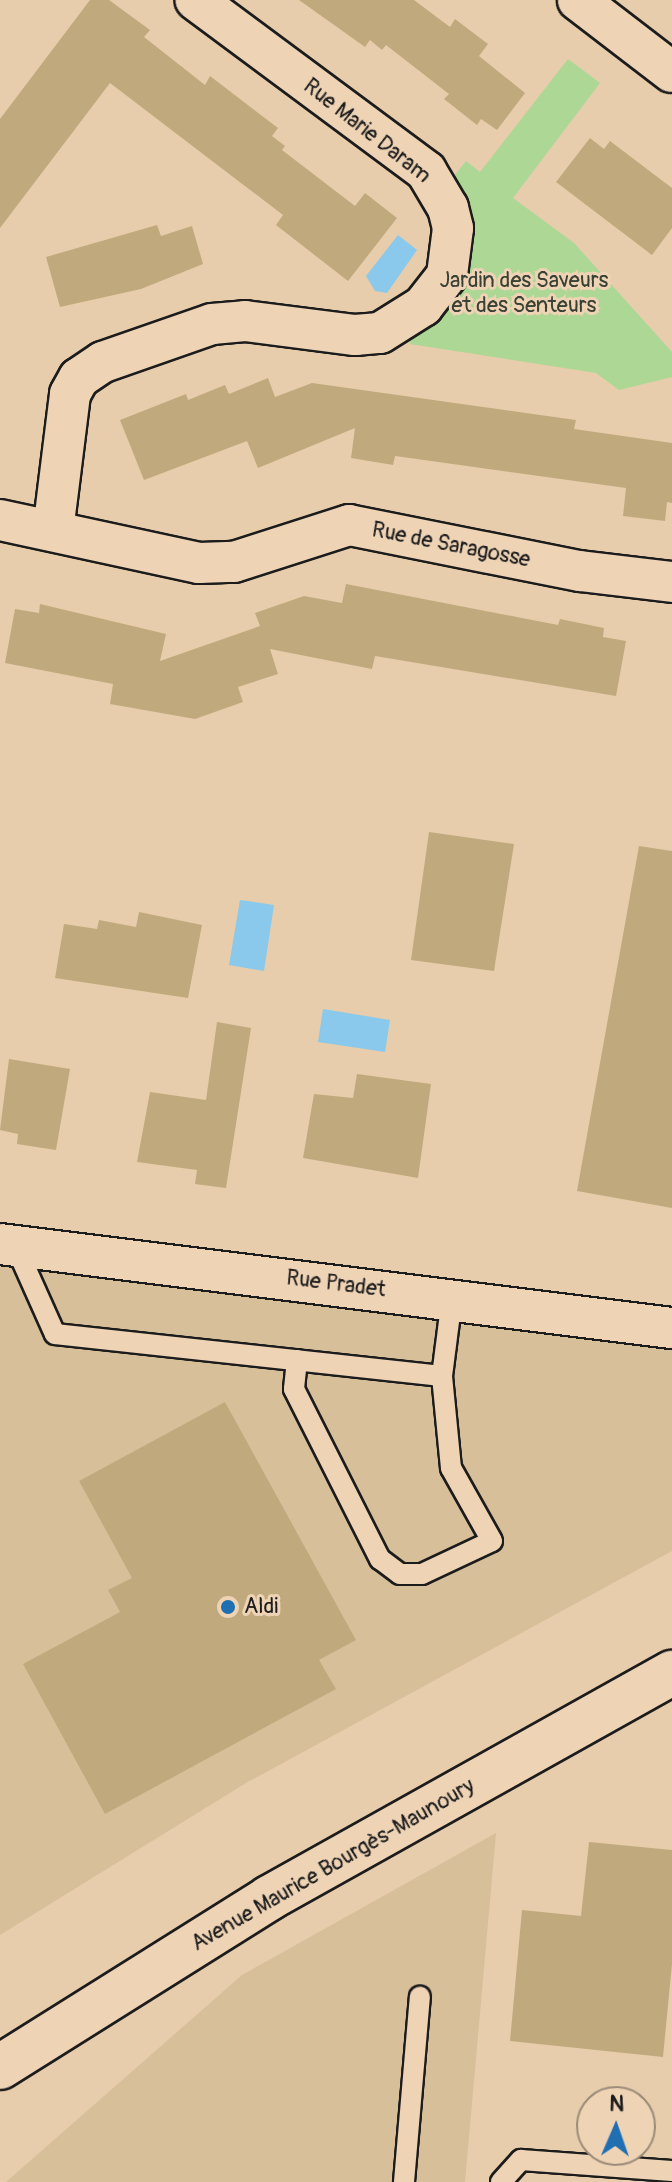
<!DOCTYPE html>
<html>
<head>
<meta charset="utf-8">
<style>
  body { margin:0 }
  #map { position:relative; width:672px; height:2182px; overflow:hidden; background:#e7cdab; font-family:Pangolin,sans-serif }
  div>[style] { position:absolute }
  .built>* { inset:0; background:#d7bf9a }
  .green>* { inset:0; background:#add795 }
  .water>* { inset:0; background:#8ac9eb }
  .building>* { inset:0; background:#c0aa7d }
  .roads { filter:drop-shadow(2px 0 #1c1c1c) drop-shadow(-2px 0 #1c1c1c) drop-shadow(0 2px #1c1c1c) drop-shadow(0 -2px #1c1c1c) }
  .lane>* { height:20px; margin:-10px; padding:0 10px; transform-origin:10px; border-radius:10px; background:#eed3b5 }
  .street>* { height:40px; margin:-20px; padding:0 20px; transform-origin:20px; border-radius:20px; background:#eed3b5 }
  .secondary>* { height:44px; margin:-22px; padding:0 22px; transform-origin:22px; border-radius:22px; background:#eed3b5 }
  .dots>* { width:22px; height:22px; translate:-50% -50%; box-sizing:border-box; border:4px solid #eed3b5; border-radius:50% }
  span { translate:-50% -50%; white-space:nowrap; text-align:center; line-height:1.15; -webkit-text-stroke:6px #eed3b5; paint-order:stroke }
  .street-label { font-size:22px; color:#1c1c1c }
  .park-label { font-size:22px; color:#394134 }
  .poi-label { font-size:22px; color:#1c1c1c }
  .left { translate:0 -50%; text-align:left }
  .north { position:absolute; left:576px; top:2086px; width:80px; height:80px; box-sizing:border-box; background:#eed3b5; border:2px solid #9a8a78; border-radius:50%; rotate:2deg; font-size:22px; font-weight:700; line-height:32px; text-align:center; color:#1c1c1c }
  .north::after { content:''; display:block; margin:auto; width:28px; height:36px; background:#1f6fb2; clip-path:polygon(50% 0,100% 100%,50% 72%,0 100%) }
</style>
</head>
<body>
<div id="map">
  <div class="built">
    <i style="clip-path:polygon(0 1260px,672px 1343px,672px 1551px,246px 1783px,0 1935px)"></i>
    <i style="clip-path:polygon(496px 1833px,465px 2182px,6px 2182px,242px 1975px)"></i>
  </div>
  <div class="green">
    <i style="clip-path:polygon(568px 59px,600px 83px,513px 198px,574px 243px,672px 352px,672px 377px,619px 390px,596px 373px,410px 344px,413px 322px,431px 308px,447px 185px,466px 161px,480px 172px)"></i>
  </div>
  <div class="water">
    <i style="clip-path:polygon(398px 235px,417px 250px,387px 293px,375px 291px,366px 276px)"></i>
    <i style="clip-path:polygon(240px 900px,274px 905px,264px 971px,229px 965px)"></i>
    <i style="clip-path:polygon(323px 1009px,390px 1020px,385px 1052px,318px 1042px)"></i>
  </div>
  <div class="building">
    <i style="clip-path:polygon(90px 0,109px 0,150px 30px,144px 37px,205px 85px,210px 76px,278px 128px,272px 136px,285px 146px,282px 150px,355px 206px,365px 193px,397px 218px,348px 281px,276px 225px,283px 215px,110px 83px,0 228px,0 119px)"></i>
    <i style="clip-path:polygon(299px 0,414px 0,450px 27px,455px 19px,488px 44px,479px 56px,525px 93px,497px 130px,481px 119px,477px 125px,444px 99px,449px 94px,386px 45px,382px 50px,370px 40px,365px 47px)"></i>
    <i style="clip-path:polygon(590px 138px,604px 149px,610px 141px,672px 188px,672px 228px,652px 255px,556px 182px)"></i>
    <i style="clip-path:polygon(157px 225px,161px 236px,192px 226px,203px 264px,141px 289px,60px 307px,46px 257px)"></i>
    <i style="clip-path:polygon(268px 378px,275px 397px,312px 383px,576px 420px,574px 429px,672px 443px,672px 503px,667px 502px,665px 521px,623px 516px,626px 488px,395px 456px,393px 465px,351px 458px,355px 428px,258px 468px,247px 441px,144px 480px,120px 420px,186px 394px,188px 400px,225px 385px,229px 394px)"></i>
    <i style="clip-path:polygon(346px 584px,558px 625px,560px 619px,604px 628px,603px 637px,626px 641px,616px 696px,375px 656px,372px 669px,270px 649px,278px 674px,238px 687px,243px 702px,195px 719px,110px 704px,113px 684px,5px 663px,15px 609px,39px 613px,40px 604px,166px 634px,160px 661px,260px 626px,255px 613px,304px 596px,342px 603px)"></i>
    <i style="clip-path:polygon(429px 832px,514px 844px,494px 971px,411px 960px)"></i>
    <i style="clip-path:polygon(639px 846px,672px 851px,672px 1208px,577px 1191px)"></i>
    <i style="clip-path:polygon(139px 912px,202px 925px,188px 998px,55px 978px,64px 924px,97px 929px,99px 920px,136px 927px)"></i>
    <i style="clip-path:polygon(217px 1022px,251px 1028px,226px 1188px,195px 1184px,197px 1170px,137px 1162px,150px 1092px,206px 1100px)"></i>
    <i style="clip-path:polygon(9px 1059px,70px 1069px,56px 1150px,17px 1144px,18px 1134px,0 1130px)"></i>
    <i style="clip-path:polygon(357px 1074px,431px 1084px,418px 1178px,303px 1158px,314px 1094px,353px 1098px)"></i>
    <i style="clip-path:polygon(225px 1402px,356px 1640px,319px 1660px,336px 1689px,105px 1814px,23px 1664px,120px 1612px,108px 1590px,132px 1578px,79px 1481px)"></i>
    <i style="clip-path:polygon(589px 1842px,672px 1850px,672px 1964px,663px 2057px,510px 2041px,522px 1910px,581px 1916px)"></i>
  </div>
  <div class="roads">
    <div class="lane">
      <i style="left:16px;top:1247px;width:95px;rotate:65.9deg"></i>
      <i style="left:55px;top:1334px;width:389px;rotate:6.2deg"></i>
      <i style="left:442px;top:1376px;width:79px;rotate:-82.7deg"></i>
      <i style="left:297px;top:1360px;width:29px;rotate:96deg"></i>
      <i style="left:294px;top:1389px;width:191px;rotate:63.2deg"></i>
      <i style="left:380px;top:1559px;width:25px;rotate:37deg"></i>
      <i style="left:400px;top:1574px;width:22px"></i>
      <i style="left:422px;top:1574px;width:77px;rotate:-25.2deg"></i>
      <i style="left:492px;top:1541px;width:84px;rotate:-119.3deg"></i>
      <i style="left:451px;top:1468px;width:92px;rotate:-95.6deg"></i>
      <i style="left:404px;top:2182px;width:186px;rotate:-85.1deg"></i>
      <i style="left:501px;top:2182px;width:30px;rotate:-48deg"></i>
      <i style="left:521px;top:2160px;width:151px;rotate:4.2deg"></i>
    </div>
    <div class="street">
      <i style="left:578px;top:0;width:118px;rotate:37.5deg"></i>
      <i style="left:0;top:520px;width:204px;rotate:12.2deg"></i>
      <i style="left:199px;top:563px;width:35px;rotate:-2deg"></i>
      <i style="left:234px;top:562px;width:121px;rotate:-17.8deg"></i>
      <i style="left:349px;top:525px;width:236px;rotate:11.3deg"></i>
      <i style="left:580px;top:571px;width:93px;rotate:6.8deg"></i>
      <i style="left:53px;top:531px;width:138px;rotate:-82.9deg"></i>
      <i style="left:70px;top:394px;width:18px;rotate:-61deg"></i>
      <i style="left:79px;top:378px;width:29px;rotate:-34deg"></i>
      <i style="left:103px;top:362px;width:115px;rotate:-19.2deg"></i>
      <i style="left:212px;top:324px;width:33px;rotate:-5deg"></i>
      <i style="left:245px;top:321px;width:111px;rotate:7.3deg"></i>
      <i style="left:355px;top:335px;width:25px;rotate:-5deg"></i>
      <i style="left:380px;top:333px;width:51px;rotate:-32.1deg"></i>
      <i style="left:423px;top:306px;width:39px;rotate:-52deg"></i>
      <i style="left:447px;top:275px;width:47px;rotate:-82.7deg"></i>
      <i style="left:453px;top:228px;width:21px;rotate:-104deg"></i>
      <i style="left:448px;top:208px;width:43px;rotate:-120.7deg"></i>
      <i style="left:426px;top:171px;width:287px;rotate:-143.4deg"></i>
      <i style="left:0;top:1244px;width:677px;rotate:7.13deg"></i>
    </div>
    <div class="secondary">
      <i style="left:0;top:2067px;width:318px;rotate:-32.1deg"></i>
      <i style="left:269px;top:1898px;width:462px;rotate:-29.2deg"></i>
    </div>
  </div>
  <div class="dots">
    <i style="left:228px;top:1607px;background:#1f6fb2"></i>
  </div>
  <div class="street-label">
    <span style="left:367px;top:131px;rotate:38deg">Rue Marie Daram</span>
    <span style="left:451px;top:545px;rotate:11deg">Rue de Saragosse</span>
    <span style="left:336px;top:1284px;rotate:7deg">Rue Pradet</span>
    <span style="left:333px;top:1865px;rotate:-30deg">Avenue Maurice Bourgès-Maunoury</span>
  </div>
  <div class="park-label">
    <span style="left:524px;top:293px">Jardin des Saveurs<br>et des Senteurs</span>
  </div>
  <div class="poi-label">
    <span class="left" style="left:244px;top:1607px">Aldi</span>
  </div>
  <div class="north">N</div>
</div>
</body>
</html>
